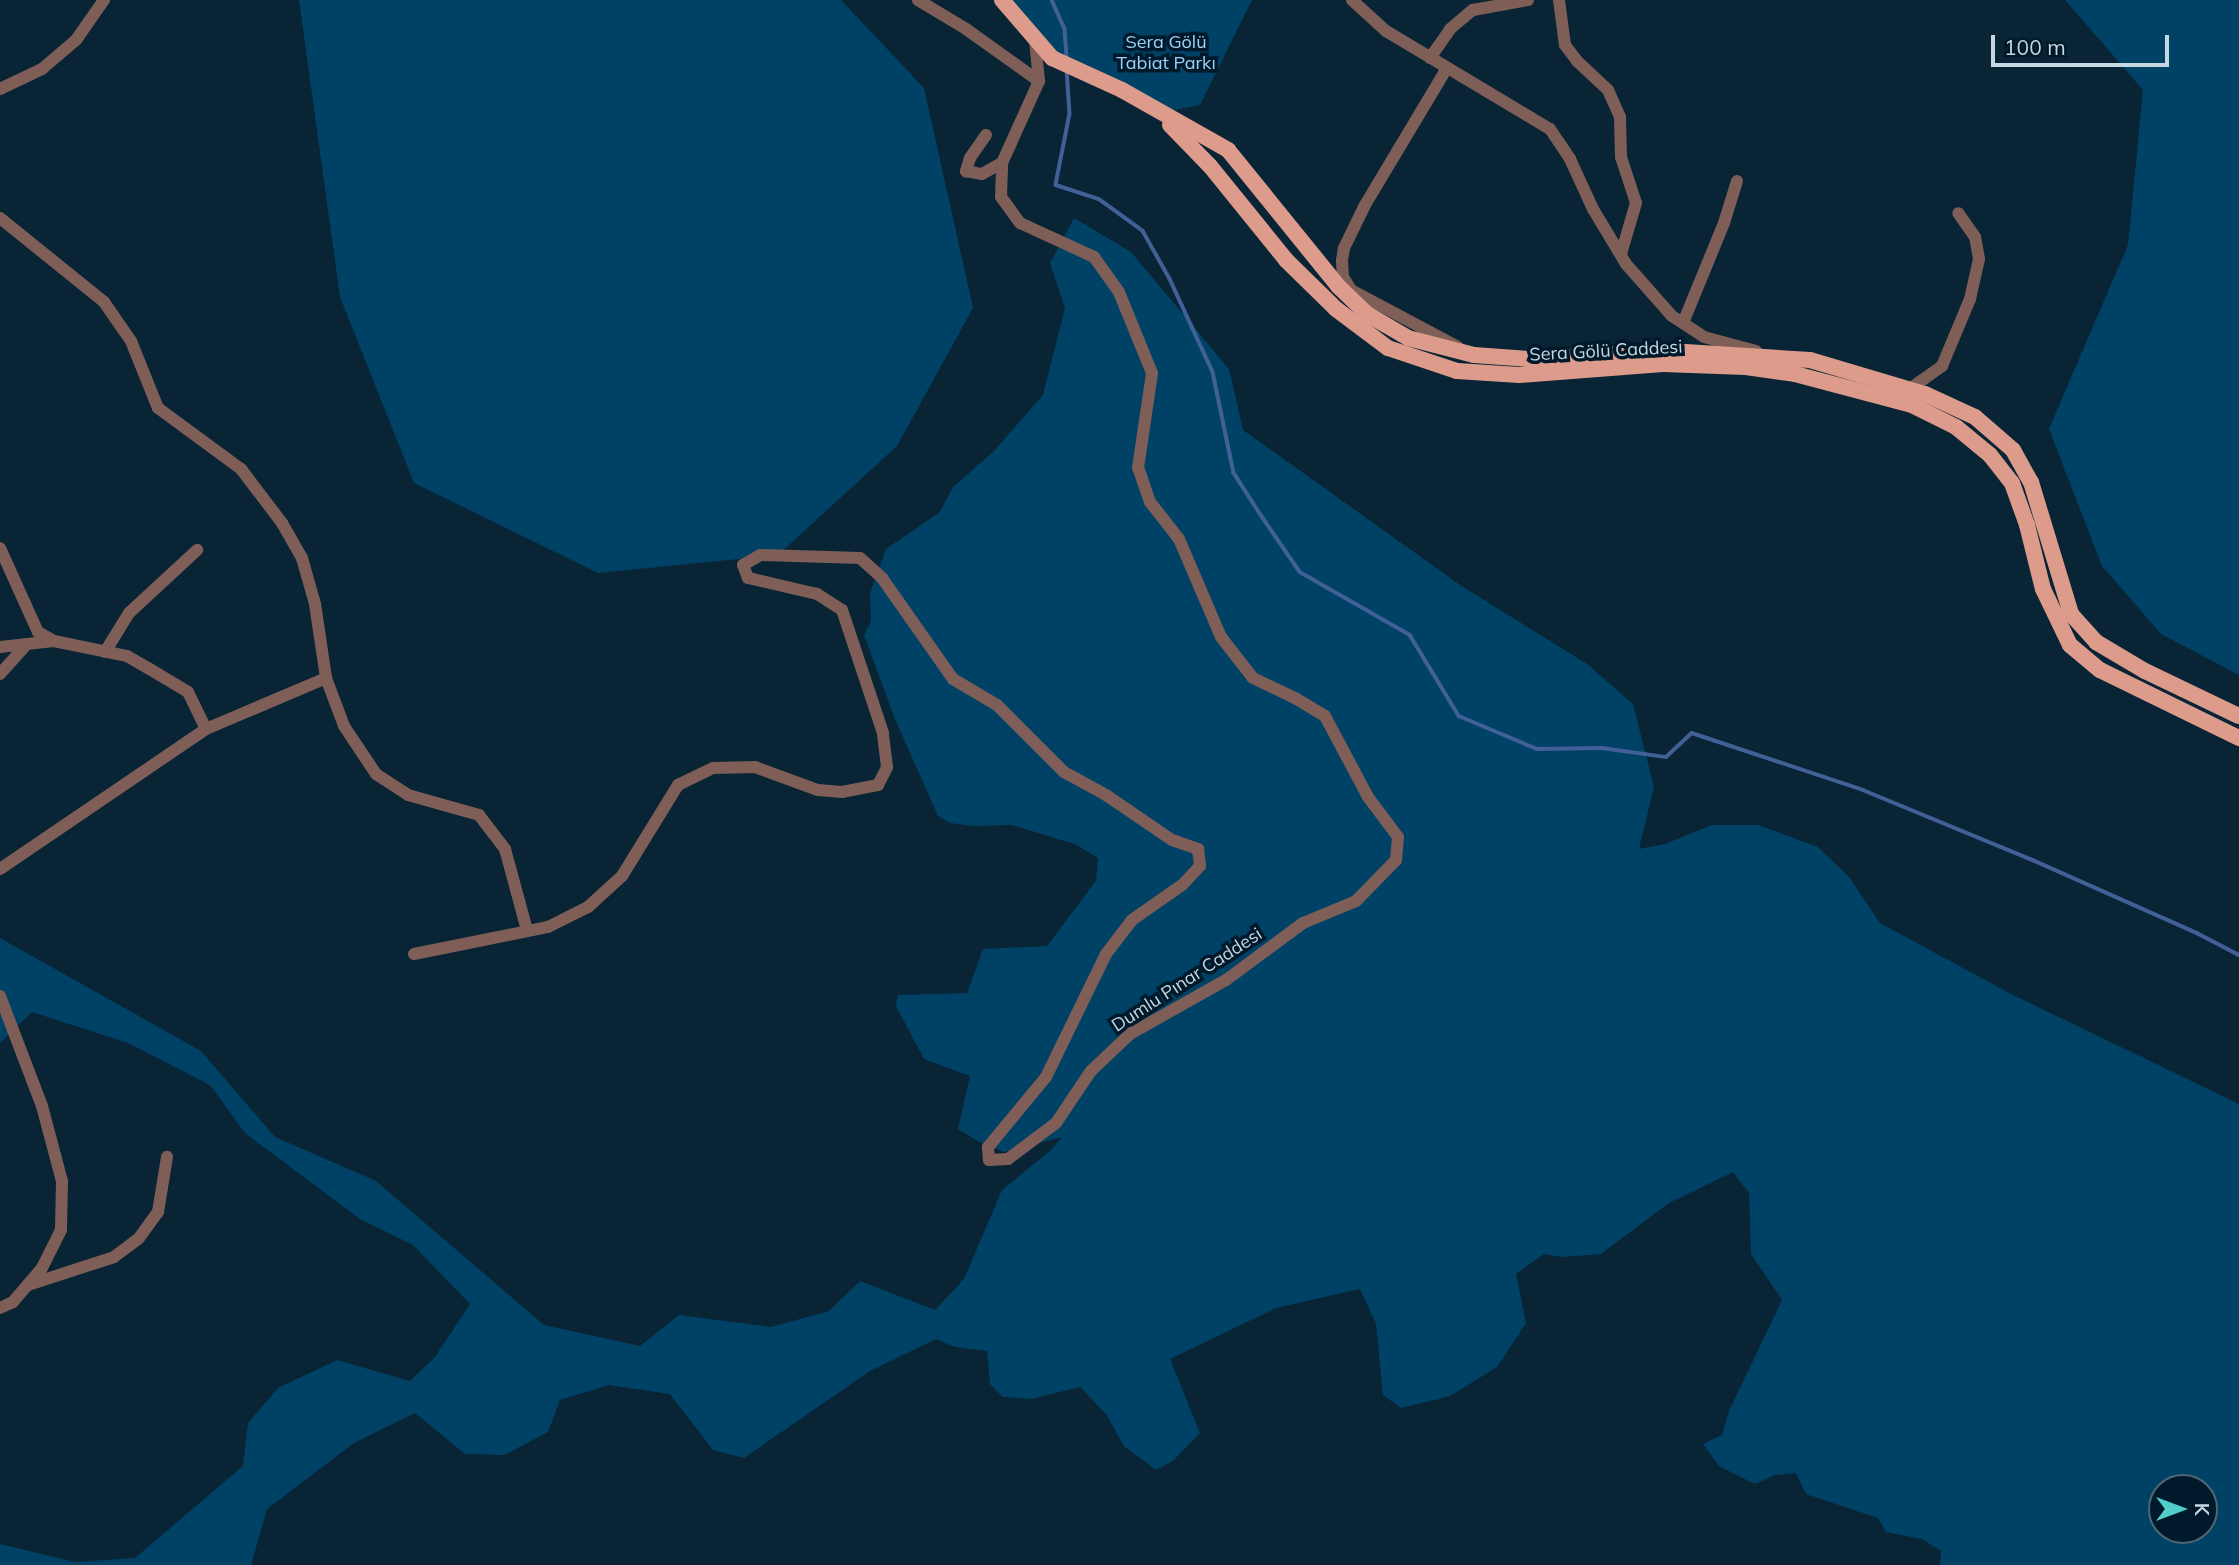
<!DOCTYPE html>
<html>
<head>
<meta charset="utf-8">
<style>
  body { margin:0 }
  #map { position:relative; width:2239px; height:1565px; overflow:hidden; background:#082435; font-family:Mulish,sans-serif }
  div>[style] { position:absolute }
  .green>* { inset:0; background:#004265 }
  .stream>* { height:3.5px; margin:-1.75px; padding:0 1.75px; transform-origin:1.75px; border-radius:1.75px; background:#426098 }
  .minor>* { height:12px; margin:-6px; padding:0 6px; transform-origin:6px; border-radius:6px; background:#7e5e56 }
  .major>* { height:16px; margin:-8px; padding:0 8px; transform-origin:8px; border-radius:8px; background:#dc9b8b }
  span { translate:-50% -50%; white-space:nowrap; text-align:center; line-height:1.15; -webkit-text-stroke:7px #001a2b; paint-order:stroke }
  .park-label { font-size:18px; color:#9dd1f7 }
  .street-label { font-size:18px; color:#c7d7e2 }
  .north { position:absolute; left:2148px; top:1474px; width:70px; height:70px; box-sizing:border-box; background:#001a2b; border:2px solid #506674; border-radius:50%; rotate:90deg; font-size:19px; font-weight:700; line-height:28px; text-align:center; color:#c7d7e2 }
  .north::after { content:''; display:block; margin:auto; width:24px; height:32px; background:#52cdcc; clip-path:polygon(50% 0,100% 100%,50% 72%,0 100%) }
  .scale { position:absolute; left:1991px; top:35px; width:178px; height:32px; box-sizing:border-box; border:4px solid #c7d7e2; border-top:0; padding-left:9px; font-size:21px; line-height:24px; white-space:nowrap; color:#c7d7e2; -webkit-text-stroke:5px #001a2b; paint-order:stroke }
</style>
</head>
<body>
<div id="map">
  <div class="green">
    <i style="clip-path:polygon(299px 0,841px 0,924px 88px,973px 308px,897px 446px,778px 555px,598px 573px,414px 483px,340px 297px)"></i>
    <i style="clip-path:polygon(1002px 0,1252px 0,1200px 105px,1158px 113px,1052px 58px)"></i>
    <i style="clip-path:polygon(2065px 0,2239px 0,2239px 675px,2161px 634px,2102px 566px,2049px 429px,2128px 245px,2143px 90px)"></i>
    <i style="clip-path:polygon(evenodd,1074px 218px,1131px 252px,1229px 369px,1243px 430px,1460px 585px,1587px 664px,1633px 704px,1654px 787px,1639px 849px,1665px 844px,1712px 825px,1758px 825px,1818px 847px,1849px 877px,1880px 923px,2011px 994px,2239px 1104px,2239px 1565px,1940px 1565px,1941px 1551px,1922px 1539px,1886px 1532px,1878px 1518px,1806px 1494px,1796px 1473px,1775px 1475px,1755px 1484px,1719px 1466px,1703px 1444px,1722px 1435px,1729px 1411px,1782px 1300px,1751px 1254px,1749px 1193px,1733px 1172px,1669px 1203px,1601px 1254px,1562px 1257px,1544px 1254px,1516px 1274px,1526px 1323px,1497px 1367px,1450px 1396px,1401px 1408px,1383px 1395px,1376px 1324px,1360px 1289px,1276px 1308px,1170px 1359px,1200px 1433px,1173px 1461px,1156px 1470px,1124px 1446px,1106px 1414px,1080px 1387px,1031px 1399px,1003px 1397px,990px 1384px,987px 1351px,955px 1347px,936px 1339px,870px 1371px,744px 1458px,713px 1450px,670px 1394px,609px 1385px,560px 1400px,548px 1432px,504px 1455px,465px 1454px,415px 1413px,354px 1443px,267px 1509px,251px 1565px,0 1565px,0 1544px,75px 1562px,135px 1558px,243px 1466px,248px 1423px,278px 1388px,337px 1360px,410px 1381px,435px 1357px,470px 1304px,413px 1245px,360px 1219px,245px 1133px,210px 1085px,128px 1043px,32px 1012px,0 1043px,0 938px,201px 1051px,275px 1137px,376px 1181px,544px 1325px,640px 1346px,679px 1315px,771px 1327px,829px 1311px,860px 1281px,935px 1310px,964px 1279px,1002px 1190px,1051px 1150px,1062px 1137px,1004px 1152px,978px 1141px,958px 1129px,970px 1076px,924px 1059px,896px 1006px,898px 995px,967px 993px,983px 949px,1047px 946px,1096px 881px,1098px 858px,1075px 844px,1012px 825px,974px 826px,950px 823px,938px 816px,895px 719px,864px 635px,871px 621px,870px 593px,886px 549px,940px 512px,953px 487px,993px 452px,1043px 395px,1065px 308px,1050px 263px,1074px 218px,2162px 1488px,2204px 1488px,2204px 1530px,2162px 1530px,2162px 1488px)"></i>
  </div>
  <div class="stream">
    <i style="left:1052px;top:0;width:32px;rotate:66deg"></i>
    <i style="left:1065px;top:29px;width:29px;rotate:86deg"></i>
    <i style="left:1067px;top:69px;width:45px;rotate:86.2deg"></i>
    <i style="left:1070px;top:114px;width:72px;rotate:101.2deg"></i>
    <i style="left:1056px;top:185px;width:45px;rotate:18deg"></i>
    <i style="left:1099px;top:199px;width:54px;rotate:36deg"></i>
    <i style="left:1143px;top:231px;width:55px;rotate:60.6deg"></i>
    <i style="left:1170px;top:279px;width:102px;rotate:65.2deg"></i>
    <i style="left:1213px;top:372px;width:103px;rotate:78.3deg"></i>
    <i style="left:1234px;top:473px;width:50px;rotate:57.3deg"></i>
    <i style="left:1261px;top:515px;width:69px;rotate:55.6deg"></i>
    <i style="left:1300px;top:572px;width:127px;rotate:29.8deg"></i>
    <i style="left:1410px;top:635px;width:95px;rotate:58.8deg"></i>
    <i style="left:1459px;top:716px;width:85px;rotate:22.9deg"></i>
    <i style="left:1537px;top:749px;width:65px;rotate:-0.9deg"></i>
    <i style="left:1602px;top:748px;width:65px;rotate:8deg"></i>
    <i style="left:1666px;top:757px;width:35px;rotate:-43deg"></i>
    <i style="left:1692px;top:733px;width:180px;rotate:18.4deg"></i>
    <i style="left:1863px;top:790px;width:184px;rotate:22.4deg"></i>
    <i style="left:2033px;top:860px;width:180px;rotate:24deg"></i>
    <i style="left:2197px;top:933px;width:47px;rotate:27.6deg"></i>
  </div>
  <div class="minor">
    <i style="left:918px;top:0;width:56px;rotate:31.1deg"></i>
    <i style="left:966px;top:29px;width:90px;rotate:35.5deg"></i>
    <i style="left:1352px;top:0;width:46px;rotate:42.4deg"></i>
    <i style="left:1386px;top:31px;width:191px;rotate:30.9deg"></i>
    <i style="left:1550px;top:129px;width:36px;rotate:56deg"></i>
    <i style="left:1570px;top:159px;width:55px;rotate:65.3deg"></i>
    <i style="left:1593px;top:209px;width:64px;rotate:59deg"></i>
    <i style="left:1626px;top:264px;width:69px;rotate:48.5deg"></i>
    <i style="left:1672px;top:316px;width:38px;rotate:33deg"></i>
    <i style="left:1704px;top:337px;width:54px;rotate:15.1deg"></i>
    <i style="left:1559px;top:0;width:45px;rotate:82.4deg"></i>
    <i style="left:1565px;top:45px;width:20px;rotate:53deg"></i>
    <i style="left:1577px;top:61px;width:42px;rotate:43.1deg"></i>
    <i style="left:1608px;top:90px;width:30px;rotate:66deg"></i>
    <i style="left:1620px;top:117px;width:40px;rotate:88.6deg"></i>
    <i style="left:1621px;top:157px;width:48px;rotate:71.9deg"></i>
    <i style="left:1636px;top:203px;width:53px;rotate:106.4deg"></i>
    <i style="left:1430px;top:58px;width:35px;rotate:-55deg"></i>
    <i style="left:1450px;top:29px;width:30px;rotate:-40deg"></i>
    <i style="left:1473px;top:10px;width:56px;rotate:-10.3deg"></i>
    <i style="left:1447px;top:68px;width:160px;rotate:120.9deg"></i>
    <i style="left:1365px;top:205px;width:48px;rotate:116deg"></i>
    <i style="left:1344px;top:248px;width:12px;rotate:99deg"></i>
    <i style="left:1342px;top:260px;width:17px;rotate:87deg"></i>
    <i style="left:1343px;top:277px;width:15px;rotate:58deg"></i>
    <i style="left:1351px;top:290px;width:121px;rotate:28deg"></i>
    <i style="left:0;top:89px;width:47px;rotate:-25.5deg"></i>
    <i style="left:42px;top:69px;width:45px;rotate:-40.5deg"></i>
    <i style="left:76px;top:40px;width:49px;rotate:-55deg"></i>
    <i style="left:986px;top:135px;width:28px;rotate:125deg"></i>
    <i style="left:970px;top:158px;width:14px;rotate:107deg"></i>
    <i style="left:966px;top:171px;width:16px;rotate:11deg"></i>
    <i style="left:982px;top:174px;width:23px;rotate:-29deg"></i>
    <i style="left:0;top:218px;width:134px;rotate:38.9deg"></i>
    <i style="left:104px;top:302px;width:47px;rotate:55.3deg"></i>
    <i style="left:131px;top:341px;width:72px;rotate:68.1deg"></i>
    <i style="left:158px;top:408px;width:103px;rotate:36.3deg"></i>
    <i style="left:241px;top:469px;width:68px;rotate:52.8deg"></i>
    <i style="left:282px;top:523px;width:40px;rotate:60.3deg"></i>
    <i style="left:302px;top:558px;width:48px;rotate:74.2deg"></i>
    <i style="left:315px;top:604px;width:75px;rotate:81.5deg"></i>
    <i style="left:1683px;top:323px;width:108px;rotate:-67.7deg"></i>
    <i style="left:1724px;top:223px;width:44px;rotate:-72.8deg"></i>
    <i style="left:1904px;top:393px;width:47px;rotate:-35.4deg"></i>
    <i style="left:1942px;top:366px;width:73px;rotate:-67.3deg"></i>
    <i style="left:1970px;top:299px;width:41px;rotate:-77.3deg"></i>
    <i style="left:1979px;top:259px;width:22px;rotate:-100deg"></i>
    <i style="left:1975px;top:237px;width:29px;rotate:-125deg"></i>
    <i style="left:0;top:548px;width:92px;rotate:65.7deg"></i>
    <i style="left:38px;top:632px;width:18px;rotate:29deg"></i>
    <i style="left:54px;top:641px;width:75px;rotate:11.6deg"></i>
    <i style="left:127px;top:656px;width:24px;rotate:30deg"></i>
    <i style="left:148px;top:668px;width:47px;rotate:31deg"></i>
    <i style="left:188px;top:692px;width:41px;rotate:64.1deg"></i>
    <i style="left:206px;top:729px;width:249px;rotate:145.8deg"></i>
    <i style="left:0;top:647px;width:54px;rotate:-6.3deg"></i>
    <i style="left:105px;top:652px;width:46px;rotate:-58.4deg"></i>
    <i style="left:129px;top:613px;width:93px;rotate:-42.8deg"></i>
    <i style="left:0;top:674px;width:40px;rotate:-48deg"></i>
    <i style="left:206px;top:729px;width:130px;rotate:-23deg"></i>
    <i style="left:326px;top:678px;width:51px;rotate:69.4deg"></i>
    <i style="left:344px;top:726px;width:58px;rotate:56.3deg"></i>
    <i style="left:376px;top:774px;width:38px;rotate:33deg"></i>
    <i style="left:408px;top:795px;width:74px;rotate:15.7deg"></i>
    <i style="left:479px;top:815px;width:43px;rotate:52.6deg"></i>
    <i style="left:505px;top:849px;width:84px;rotate:74.8deg"></i>
    <i style="left:414px;top:954px;width:137px;rotate:-11.4deg"></i>
    <i style="left:548px;top:927px;width:45px;rotate:-26.6deg"></i>
    <i style="left:588px;top:907px;width:46px;rotate:-42.4deg"></i>
    <i style="left:622px;top:876px;width:107px;rotate:-58.4deg"></i>
    <i style="left:678px;top:785px;width:39px;rotate:-26deg"></i>
    <i style="left:713px;top:768px;width:42px;rotate:-1.4deg"></i>
    <i style="left:755px;top:767px;width:67px;rotate:20.1deg"></i>
    <i style="left:818px;top:790px;width:24px;rotate:5deg"></i>
    <i style="left:842px;top:792px;width:37px;rotate:-11deg"></i>
    <i style="left:878px;top:785px;width:20px;rotate:-63deg"></i>
    <i style="left:887px;top:767px;width:34px;rotate:-97deg"></i>
    <i style="left:883px;top:733px;width:130px;rotate:-108.4deg"></i>
    <i style="left:842px;top:610px;width:30px;rotate:-147deg"></i>
    <i style="left:817px;top:594px;width:71px;rotate:-166.9deg"></i>
    <i style="left:748px;top:578px;width:14px;rotate:-111deg"></i>
    <i style="left:743px;top:565px;width:20px;rotate:-30deg"></i>
    <i style="left:760px;top:555px;width:100px;rotate:1.7deg"></i>
    <i style="left:860px;top:558px;width:30px;rotate:42deg"></i>
    <i style="left:882px;top:578px;width:123px;rotate:54.9deg"></i>
    <i style="left:953px;top:679px;width:51px;rotate:30.6deg"></i>
    <i style="left:997px;top:705px;width:95px;rotate:45deg"></i>
    <i style="left:1064px;top:772px;width:48px;rotate:28.7deg"></i>
    <i style="left:1106px;top:795px;width:80px;rotate:34.3deg"></i>
    <i style="left:1172px;top:840px;width:28px;rotate:19deg"></i>
    <i style="left:1198px;top:849px;width:17px;rotate:83deg"></i>
    <i style="left:1200px;top:866px;width:26px;rotate:133deg"></i>
    <i style="left:1182px;top:885px;width:61px;rotate:145deg"></i>
    <i style="left:1132px;top:920px;width:43px;rotate:127.4deg"></i>
    <i style="left:1106px;top:954px;width:137px;rotate:116deg"></i>
    <i style="left:1046px;top:1077px;width:91px;rotate:129.6deg"></i>
    <i style="left:988px;top:1147px;width:13px;rotate:86deg"></i>
    <i style="left:989px;top:1160px;width:19px;rotate:-3deg"></i>
    <i style="left:1008px;top:1159px;width:60px;rotate:-36.9deg"></i>
    <i style="left:1056px;top:1123px;width:63px;rotate:-56.1deg"></i>
    <i style="left:1091px;top:1071px;width:54px;rotate:-43.5deg"></i>
    <i style="left:1130px;top:1034px;width:110px;rotate:-29.4deg"></i>
    <i style="left:1226px;top:980px;width:96px;rotate:-36.5deg"></i>
    <i style="left:1303px;top:923px;width:57px;rotate:-22.5deg"></i>
    <i style="left:1356px;top:901px;width:57px;rotate:-45.7deg"></i>
    <i style="left:1396px;top:860px;width:23px;rotate:-85deg"></i>
    <i style="left:1398px;top:837px;width:50px;rotate:-126.9deg"></i>
    <i style="left:1368px;top:797px;width:92px;rotate:-118deg"></i>
    <i style="left:1325px;top:716px;width:33px;rotate:-149deg"></i>
    <i style="left:1297px;top:699px;width:49px;rotate:-154.5deg"></i>
    <i style="left:1253px;top:678px;width:52px;rotate:-128deg"></i>
    <i style="left:1221px;top:637px;width:107px;rotate:-113.2deg"></i>
    <i style="left:1179px;top:539px;width:47px;rotate:-128.1deg"></i>
    <i style="left:1150px;top:502px;width:36px;rotate:-109deg"></i>
    <i style="left:1138px;top:468px;width:96px;rotate:-81.6deg"></i>
    <i style="left:1152px;top:373px;width:87px;rotate:-112.2deg"></i>
    <i style="left:1119px;top:292px;width:43px;rotate:-125.5deg"></i>
    <i style="left:1094px;top:257px;width:81px;rotate:-155.3deg"></i>
    <i style="left:1020px;top:223px;width:32px;rotate:-126deg"></i>
    <i style="left:1001px;top:197px;width:34px;rotate:-88deg"></i>
    <i style="left:1002px;top:163px;width:90px;rotate:-65.7deg"></i>
    <i style="left:1039px;top:81px;width:41px;rotate:-95.6deg"></i>
    <i style="left:0;top:996px;width:118px;rotate:69.1deg"></i>
    <i style="left:42px;top:1106px;width:78px;rotate:75.1deg"></i>
    <i style="left:62px;top:1181px;width:49px;rotate:91.2deg"></i>
    <i style="left:61px;top:1230px;width:42px;rotate:116.6deg"></i>
    <i style="left:42px;top:1268px;width:45px;rotate:130.5deg"></i>
    <i style="left:13px;top:1302px;width:14px;rotate:155deg"></i>
    <i style="left:28px;top:1285px;width:90px;rotate:-18deg"></i>
    <i style="left:114px;top:1257px;width:31px;rotate:-37deg"></i>
    <i style="left:139px;top:1238px;width:32px;rotate:-54deg"></i>
    <i style="left:158px;top:1212px;width:56px;rotate:-80.7deg"></i>
  </div>
  <div class="major">
    <i style="left:1002px;top:0;width:77px;rotate:49.2deg"></i>
    <i style="left:1052px;top:58px;width:77px;rotate:24.6deg"></i>
    <i style="left:1122px;top:90px;width:122px;rotate:29.5deg"></i>
    <i style="left:1228px;top:150px;width:175px;rotate:51deg"></i>
    <i style="left:1338px;top:286px;width:40px;rotate:44deg"></i>
    <i style="left:1367px;top:314px;width:48px;rotate:30.3deg"></i>
    <i style="left:1408px;top:338px;width:68px;rotate:14.4deg"></i>
    <i style="left:1474px;top:355px;width:54px;rotate:4.2deg"></i>
    <i style="left:1528px;top:359px;width:142px;rotate:-3.2deg"></i>
    <i style="left:1670px;top:351px;width:140px;rotate:3.7deg"></i>
    <i style="left:1810px;top:360px;width:120px;rotate:16.5deg"></i>
    <i style="left:1925px;top:394px;width:55px;rotate:24.7deg"></i>
    <i style="left:1975px;top:417px;width:50px;rotate:41deg"></i>
    <i style="left:2013px;top:450px;width:37px;rotate:61deg"></i>
    <i style="left:2031px;top:482px;width:138px;rotate:73.1deg"></i>
    <i style="left:2071px;top:614px;width:38px;rotate:48deg"></i>
    <i style="left:2096px;top:642px;width:57px;rotate:30.6deg"></i>
    <i style="left:2145px;top:671px;width:104px;rotate:25.6deg"></i>
    <i style="left:1170px;top:125px;width:57px;rotate:45.7deg"></i>
    <i style="left:1210px;top:166px;width:121px;rotate:51deg"></i>
    <i style="left:1286px;top:260px;width:70px;rotate:44.4deg"></i>
    <i style="left:1336px;top:309px;width:65px;rotate:36.9deg"></i>
    <i style="left:1388px;top:348px;width:73px;rotate:18.4deg"></i>
    <i style="left:1457px;top:371px;width:62px;rotate:3.7deg"></i>
    <i style="left:1519px;top:375px;width:144px;rotate:-4.4deg"></i>
    <i style="left:1663px;top:364px;width:83px;rotate:2.1deg"></i>
    <i style="left:1746px;top:367px;width:49px;rotate:8.1deg"></i>
    <i style="left:1795px;top:374px;width:121px;rotate:14.8deg"></i>
    <i style="left:1912px;top:405px;width:49px;rotate:26.6deg"></i>
    <i style="left:1956px;top:427px;width:44px;rotate:39.5deg"></i>
    <i style="left:1990px;top:455px;width:36px;rotate:52deg"></i>
    <i style="left:2012px;top:483px;width:45px;rotate:70.3deg"></i>
    <i style="left:2027px;top:525px;width:66px;rotate:76deg"></i>
    <i style="left:2043px;top:589px;width:62px;rotate:64.3deg"></i>
    <i style="left:2070px;top:645px;width:39px;rotate:40deg"></i>
    <i style="left:2100px;top:670px;width:155px;rotate:26.1deg"></i>
  </div>
  <div class="park-label">
    <span style="left:1166px;top:53px">Sera Gölü<br>Tabiat Parkı</span>
  </div>
  <div class="street-label">
    <span style="left:1606px;top:351px;rotate:-3deg">Sera Gölü Caddesi</span>
    <span style="left:1187px;top:980px;rotate:-33deg">Dumlu Pınar Caddesi</span>
  </div>
  <div class="north">K</div>
  <div class="scale">100 m</div>
</div>
</body>
</html>
